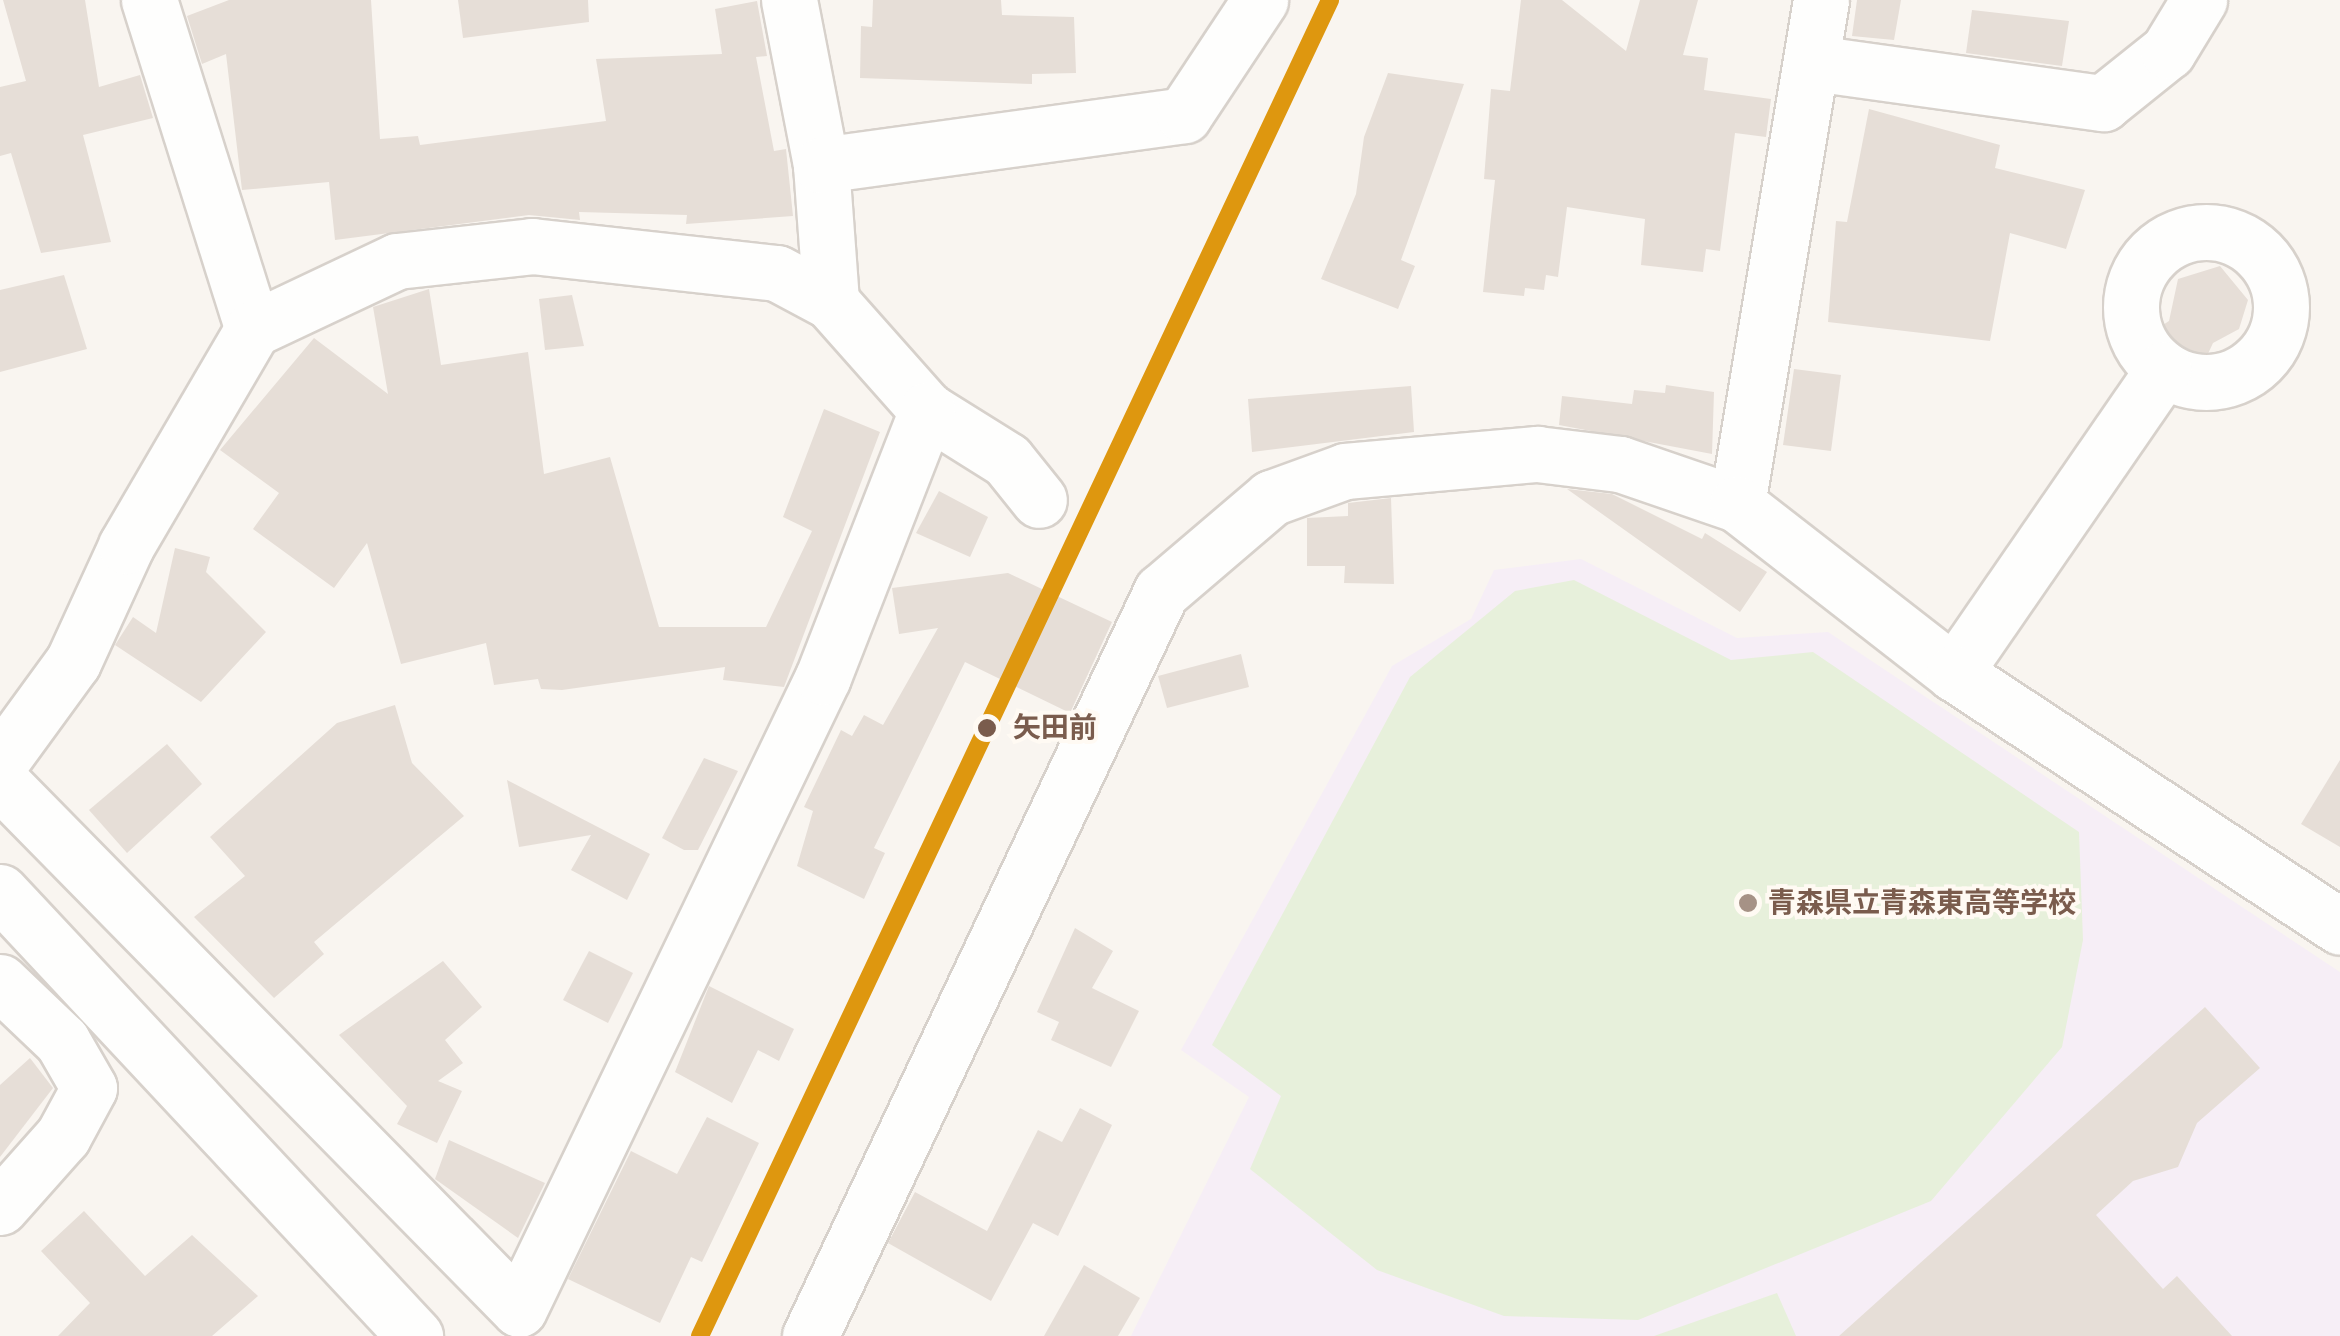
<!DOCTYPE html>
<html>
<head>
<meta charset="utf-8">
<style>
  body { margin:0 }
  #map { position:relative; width:2340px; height:1336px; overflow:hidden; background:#f9f5f0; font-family:"DejaVu Sans","Noto Sans JP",sans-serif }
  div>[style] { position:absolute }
  .education>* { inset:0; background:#f6eef6 }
  .green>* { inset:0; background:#e7f0db }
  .building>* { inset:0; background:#e6ded7 }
  .roads { filter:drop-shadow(2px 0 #d7d1cb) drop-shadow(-2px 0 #d7d1cb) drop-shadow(0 2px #d7d1cb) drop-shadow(0 -2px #d7d1cb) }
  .minor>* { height:55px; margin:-27.5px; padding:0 27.5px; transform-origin:27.5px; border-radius:27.5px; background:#fefefd }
  .minor>.ring { margin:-27.5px; padding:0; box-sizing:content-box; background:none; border:55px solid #fefefd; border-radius:50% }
  .rail-1>* { height:18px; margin:-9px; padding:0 9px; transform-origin:9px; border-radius:9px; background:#de970f }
  .dots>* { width:28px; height:28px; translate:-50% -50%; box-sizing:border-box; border:5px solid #fffaf3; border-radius:50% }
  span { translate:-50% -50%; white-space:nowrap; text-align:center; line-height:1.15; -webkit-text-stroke:8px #fffaf3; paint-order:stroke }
  .stop-label { font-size:28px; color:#7a5c4d; font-weight:700 }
  .left { translate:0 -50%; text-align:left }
  .poi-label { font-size:28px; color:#7a5c4d; font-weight:700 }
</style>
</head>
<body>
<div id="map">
  <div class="education">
    <i style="clip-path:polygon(1581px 559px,1737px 638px,1828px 632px,2340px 972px,2340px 1336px,1131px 1336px,1249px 1097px,1181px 1050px,1392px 666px,1471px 619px,1494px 570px)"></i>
  </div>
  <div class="green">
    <i style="clip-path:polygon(1574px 580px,1731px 660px,1813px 652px,2079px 832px,2083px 940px,2062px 1047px,1931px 1201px,1638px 1320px,1504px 1316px,1377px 1270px,1250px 1169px,1281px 1096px,1212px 1045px,1410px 677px,1515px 591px)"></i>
    <i style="clip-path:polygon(1777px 1293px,1796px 1336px,1654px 1336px)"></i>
  </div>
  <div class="building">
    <i style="clip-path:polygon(3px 0,85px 0,99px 87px,140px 75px,153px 118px,83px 135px,111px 242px,41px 253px,11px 153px,0 156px,0 87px,26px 81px)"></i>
    <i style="clip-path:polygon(229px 0,371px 0,380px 139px,418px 136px,420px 145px,606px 121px,596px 59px,722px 54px,715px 9px,757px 1px,767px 56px,756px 57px,774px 151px,786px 149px,793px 216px,686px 224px,687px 215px,579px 212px,580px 220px,529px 215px,335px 240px,329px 182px,242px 190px,226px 54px,202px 64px,187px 16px)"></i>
    <i style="clip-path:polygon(458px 0,588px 0,589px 22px,463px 38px)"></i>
    <i style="clip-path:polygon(873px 0,1001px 0,1002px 15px,1074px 17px,1076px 73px,1032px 74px,1032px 84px,860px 78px,861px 26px,872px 27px)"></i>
    <i style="clip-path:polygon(1521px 0,1562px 0,1626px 51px,1640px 0,1698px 0,1683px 55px,1708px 58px,1704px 90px,1771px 99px,1766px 137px,1735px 133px,1720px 251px,1706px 249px,1703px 272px,1641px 265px,1645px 219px,1567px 207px,1558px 277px,1546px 275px,1544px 290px,1525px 288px,1524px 296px,1483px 292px,1495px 180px,1484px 179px,1491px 89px,1510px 91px)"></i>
    <i style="clip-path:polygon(1857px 0,1901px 0,1894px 40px,1852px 36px)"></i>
    <i style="clip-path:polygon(1972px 10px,2069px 21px,2062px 66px,1966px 53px)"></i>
    <i style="clip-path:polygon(1388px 73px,1464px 84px,1401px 260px,1415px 266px,1398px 309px,1321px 279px,1356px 194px,1364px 137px)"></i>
    <i style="clip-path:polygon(1869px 109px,2000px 145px,1995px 168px,2085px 190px,2066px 249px,2010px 233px,1990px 341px,1828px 322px,1836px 221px,1847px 222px)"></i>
    <i style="clip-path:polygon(2220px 266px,2248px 300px,2239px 329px,2213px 343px,2206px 358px,2152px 332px,2169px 321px,2178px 279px)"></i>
    <i style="clip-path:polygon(64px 275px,87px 349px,0 372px,0 290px)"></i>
    <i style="clip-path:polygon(429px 289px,441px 365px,528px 352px,544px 474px,610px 457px,659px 627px,766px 627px,812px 531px,783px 517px,824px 409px,880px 432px,784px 687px,723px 680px,725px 667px,562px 690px,541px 689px,538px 679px,494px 685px,486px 643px,401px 664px,367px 543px,334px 588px,253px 529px,279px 493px,220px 450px,314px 338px,388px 394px,373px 307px)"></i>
    <i style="clip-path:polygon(572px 295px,584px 346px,545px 350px,539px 299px)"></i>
    <i style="clip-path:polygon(1794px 369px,1841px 375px,1831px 451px,1783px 445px)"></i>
    <i style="clip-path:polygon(1666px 385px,1714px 392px,1712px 454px,1559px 425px,1562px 396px,1632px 404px,1634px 390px,1665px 393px)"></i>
    <i style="clip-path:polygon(1411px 386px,1414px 432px,1252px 452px,1248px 399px)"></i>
    <i style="clip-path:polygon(1567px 489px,1612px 494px,1702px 539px,1705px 533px,1767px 572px,1740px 612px)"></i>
    <i style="clip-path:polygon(939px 491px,988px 517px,970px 557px,916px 533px)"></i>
    <i style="clip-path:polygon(1391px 498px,1394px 584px,1344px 583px,1345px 566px,1307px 566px,1307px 518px,1348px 516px,1348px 503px)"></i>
    <i style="clip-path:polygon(175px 548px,210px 557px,206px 572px,266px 632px,201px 702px,115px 645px,133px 617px,156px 633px)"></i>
    <i style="clip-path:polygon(1008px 573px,1112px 622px,1070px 713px,965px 662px,874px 848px,885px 853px,864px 899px,797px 866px,813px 811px,804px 807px,841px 730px,852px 736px,864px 715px,883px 725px,938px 628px,899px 634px,892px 588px)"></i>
    <i style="clip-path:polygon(1241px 654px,1249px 687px,1167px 708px,1158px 676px)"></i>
    <i style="clip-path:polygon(395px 705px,412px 763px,464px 816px,314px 942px,324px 954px,274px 998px,194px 917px,245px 876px,210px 837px,337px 723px)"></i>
    <i style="clip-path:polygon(167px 744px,202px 784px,127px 853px,89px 810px)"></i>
    <i style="clip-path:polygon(704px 758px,738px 771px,698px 850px,684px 850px,662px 838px)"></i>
    <i style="clip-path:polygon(2340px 760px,2340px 847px,2301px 824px)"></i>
    <i style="clip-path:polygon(507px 780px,650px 854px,627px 900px,571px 870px,591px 835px,519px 847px)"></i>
    <i style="clip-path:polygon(1075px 928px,1113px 951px,1092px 988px,1139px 1011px,1111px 1067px,1051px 1040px,1059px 1022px,1037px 1012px)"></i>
    <i style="clip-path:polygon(589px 951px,633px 973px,608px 1023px,563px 1000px)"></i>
    <i style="clip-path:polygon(443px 961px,482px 1007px,445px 1040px,463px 1063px,438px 1081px,462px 1091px,437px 1143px,397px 1124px,407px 1106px,339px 1035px)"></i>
    <i style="clip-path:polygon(709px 986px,794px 1029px,779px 1061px,758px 1050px,732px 1103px,675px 1072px)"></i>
    <i style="clip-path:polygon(2205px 1007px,2260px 1068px,2197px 1123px,2178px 1167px,2133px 1181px,2096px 1215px,2163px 1289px,2177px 1276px,2232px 1336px,1839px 1336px)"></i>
    <i style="clip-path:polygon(30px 1058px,53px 1088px,0 1157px,0 1085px)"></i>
    <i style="clip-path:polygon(1080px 1108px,1112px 1125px,1058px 1236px,1033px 1223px,991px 1301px,888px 1243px,915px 1192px,987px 1231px,1038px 1130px,1062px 1142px)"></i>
    <i style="clip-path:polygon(707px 1117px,759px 1143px,702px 1262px,691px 1257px,660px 1323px,568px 1279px,631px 1151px,677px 1174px)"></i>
    <i style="clip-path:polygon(449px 1140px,545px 1183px,518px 1238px,435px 1179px)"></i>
    <i style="clip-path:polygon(84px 1211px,145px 1276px,192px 1235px,258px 1296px,212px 1336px,58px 1336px,90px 1303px,41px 1251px)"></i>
    <i style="clip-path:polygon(1084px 1265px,1140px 1298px,1118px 1336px,1044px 1336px)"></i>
  </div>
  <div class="roads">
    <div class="minor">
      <i style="left:149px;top:0;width:345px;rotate:72.5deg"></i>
      <i style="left:789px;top:0;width:168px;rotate:79deg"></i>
      <i style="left:821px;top:165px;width:137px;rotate:85.8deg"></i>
      <i style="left:1813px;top:63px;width:293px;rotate:7.9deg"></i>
      <i style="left:2103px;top:103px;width:83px;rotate:-38.7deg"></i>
      <i style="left:2168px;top:51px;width:60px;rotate:-58.7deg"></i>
      <i style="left:821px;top:165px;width:366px;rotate:-7.8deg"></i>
      <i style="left:1184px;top:115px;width:138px;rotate:-56.5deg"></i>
      <i class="ring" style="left:2131px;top:232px;width:95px;height:95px"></i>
      <i style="left:1737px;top:504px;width:511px;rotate:-80.54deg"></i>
      <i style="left:1954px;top:673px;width:369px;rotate:-55.4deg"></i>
      <i style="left:0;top:762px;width:124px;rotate:-53.9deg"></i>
      <i style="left:73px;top:662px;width:128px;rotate:-65.4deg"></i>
      <i style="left:126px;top:546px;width:251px;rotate:-59.7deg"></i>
      <i style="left:253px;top:329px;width:159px;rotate:-25.3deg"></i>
      <i style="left:397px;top:261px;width:136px;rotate:-6.3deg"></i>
      <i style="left:532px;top:246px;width:246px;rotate:6.3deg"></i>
      <i style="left:777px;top:273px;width:61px;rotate:28.2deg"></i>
      <i style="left:831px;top:302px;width:144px;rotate:48.4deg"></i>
      <i style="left:927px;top:410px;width:94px;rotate:32deg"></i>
      <i style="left:1007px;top:460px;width:51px;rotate:51.3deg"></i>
      <i style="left:0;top:781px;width:740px;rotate:45.49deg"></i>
      <i style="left:519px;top:1309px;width:701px;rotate:-64.31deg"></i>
      <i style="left:823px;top:677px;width:287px;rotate:-68.7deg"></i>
      <i style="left:0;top:892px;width:608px;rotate:46.93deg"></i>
      <i style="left:0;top:982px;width:86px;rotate:43.6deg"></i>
      <i style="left:62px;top:1041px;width:54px;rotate:60.1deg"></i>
      <i style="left:89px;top:1088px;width:55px;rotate:118.4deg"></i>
      <i style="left:63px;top:1136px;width:95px;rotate:131.6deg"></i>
      <i style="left:810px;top:1336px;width:823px;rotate:-64.74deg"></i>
      <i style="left:1161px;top:592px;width:145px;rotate:-40.5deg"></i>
      <i style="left:1271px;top:498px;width:79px;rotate:-20deg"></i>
      <i style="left:1345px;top:471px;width:193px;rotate:-5.1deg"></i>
      <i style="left:1537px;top:454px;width:84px;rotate:6.9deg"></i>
      <i style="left:1620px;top:464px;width:124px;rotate:18.9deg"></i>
      <i style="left:1737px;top:504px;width:275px;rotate:37.9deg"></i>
      <i style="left:1954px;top:673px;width:462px;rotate:33.3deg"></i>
    </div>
  </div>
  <div class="rail-1">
    <i style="left:700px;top:1336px;width:1477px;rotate:-64.75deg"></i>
  </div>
  <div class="dots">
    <i style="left:987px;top:728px;background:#7a5c4d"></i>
    <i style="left:1748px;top:903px;background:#a69286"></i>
  </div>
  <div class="stop-label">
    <span class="left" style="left:1013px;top:728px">矢田前</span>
  </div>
  <div class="poi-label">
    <span class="left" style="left:1768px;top:903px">青森県立青森東高等学校</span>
  </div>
</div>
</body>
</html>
